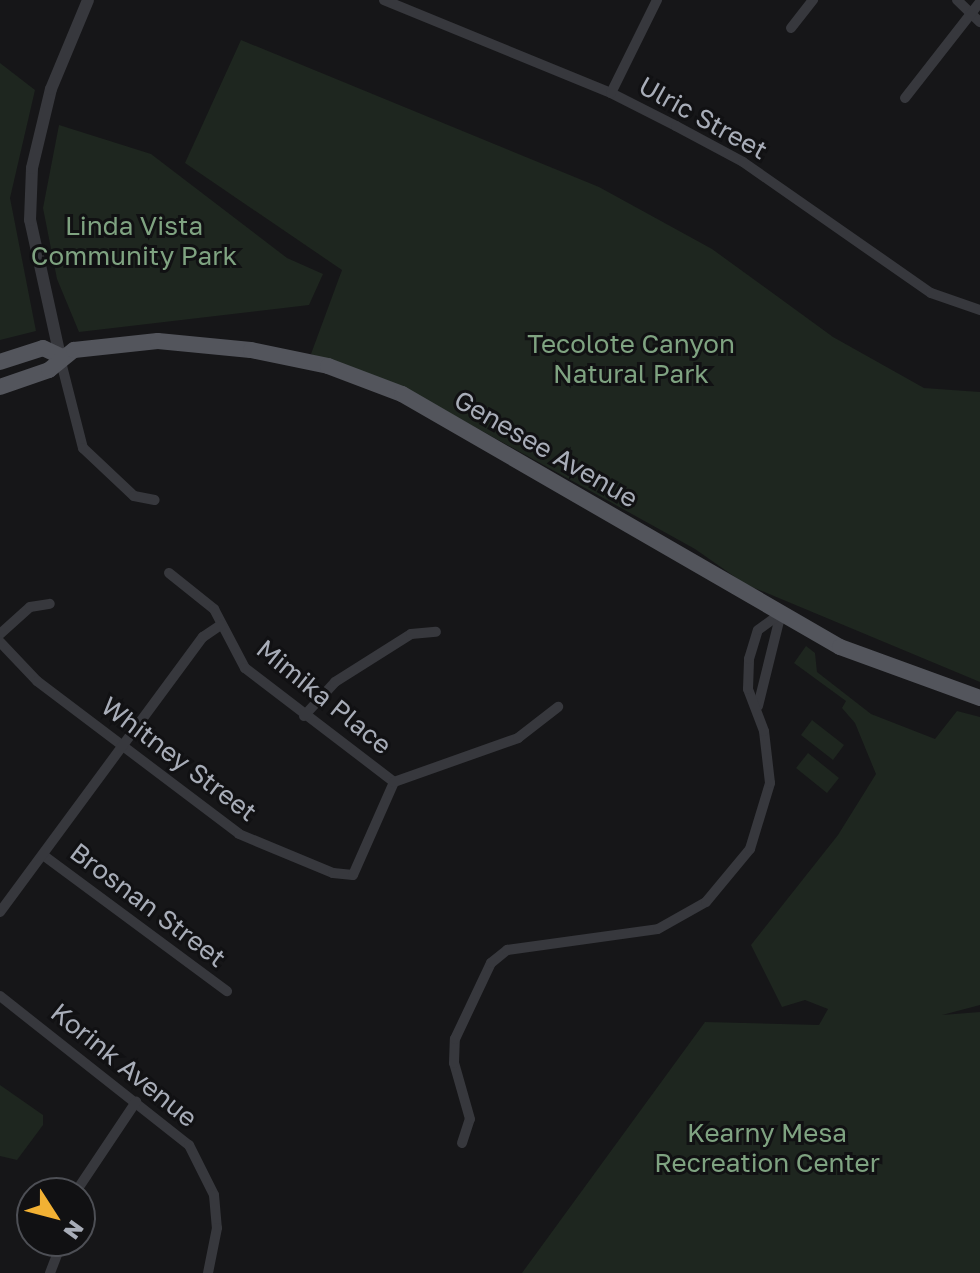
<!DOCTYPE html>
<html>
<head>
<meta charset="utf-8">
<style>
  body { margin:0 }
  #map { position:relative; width:980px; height:1273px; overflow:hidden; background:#161618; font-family:"Golos Text",sans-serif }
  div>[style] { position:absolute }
  .green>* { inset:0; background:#1e261f }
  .minor>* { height:10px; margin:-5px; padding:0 5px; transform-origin:5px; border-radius:5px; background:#37383d }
  .tertiary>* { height:12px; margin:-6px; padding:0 6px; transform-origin:6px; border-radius:6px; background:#37383d }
  .primary>* { height:16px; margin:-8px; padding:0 8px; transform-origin:8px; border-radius:8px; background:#53555c }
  span { translate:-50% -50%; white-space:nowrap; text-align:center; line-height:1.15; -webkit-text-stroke:6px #111113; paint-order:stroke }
  .street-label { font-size:26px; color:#a8adb8 }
  .park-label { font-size:26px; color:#7fa381 }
  .north { position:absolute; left:16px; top:1177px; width:80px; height:80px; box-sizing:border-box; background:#111113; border:2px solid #4d4f55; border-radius:50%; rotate:126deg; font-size:22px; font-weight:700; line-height:32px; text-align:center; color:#a8adb8 }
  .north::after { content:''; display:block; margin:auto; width:28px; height:36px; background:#f2b134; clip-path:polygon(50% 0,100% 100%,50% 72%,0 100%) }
</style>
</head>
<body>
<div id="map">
  <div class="green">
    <i style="clip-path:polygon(241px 40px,599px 187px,712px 249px,833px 337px,924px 388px,980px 392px,980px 682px,745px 584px,695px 549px,419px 396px,311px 354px,342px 270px,185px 163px)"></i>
    <i style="clip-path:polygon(0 63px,35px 90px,10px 198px,36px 331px,0 340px)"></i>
    <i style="clip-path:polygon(59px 125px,151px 154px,287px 258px,323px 274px,309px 305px,79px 332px,57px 279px,43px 208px)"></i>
    <i style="clip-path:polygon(806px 646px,815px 653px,817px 672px,871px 714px,935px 739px,957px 711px,980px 717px,980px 1005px,942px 1015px,980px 1012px,980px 1273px,522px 1273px,705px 1022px,819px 1025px,828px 1009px,805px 1000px,782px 1007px,751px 945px,838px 835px,876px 774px,855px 723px,842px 708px,846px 701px,794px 663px)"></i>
    <i style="clip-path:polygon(812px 720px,844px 745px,833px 760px,801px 735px)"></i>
    <i style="clip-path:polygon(808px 753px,839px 778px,827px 793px,796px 768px)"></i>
    <i style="clip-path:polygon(0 1085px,43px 1115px,43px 1125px,17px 1160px,0 1156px)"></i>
  </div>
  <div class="minor">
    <i style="left:384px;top:0;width:245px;rotate:22.3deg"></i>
    <i style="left:611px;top:93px;width:73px;rotate:26.9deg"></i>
    <i style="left:676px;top:126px;width:76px;rotate:28.2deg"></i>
    <i style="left:743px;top:162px;width:229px;rotate:34.9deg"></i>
    <i style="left:931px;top:293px;width:52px;rotate:19.1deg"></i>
    <i style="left:957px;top:0;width:32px;rotate:44deg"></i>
    <i style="left:791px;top:28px;width:36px;rotate:-52deg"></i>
    <i style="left:611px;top:93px;width:104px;rotate:-63.7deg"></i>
    <i style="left:905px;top:98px;width:122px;rotate:-52deg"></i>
    <i style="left:60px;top:358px;width:93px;rotate:75.7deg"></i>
    <i style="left:83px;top:448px;width:70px;rotate:43.3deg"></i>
    <i style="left:134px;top:496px;width:21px;rotate:11deg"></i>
    <i style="left:169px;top:573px;width:58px;rotate:38.7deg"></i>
    <i style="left:214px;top:609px;width:67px;rotate:62.3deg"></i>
    <i style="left:245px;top:668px;width:188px;rotate:37.4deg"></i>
    <i style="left:0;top:634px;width:40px;rotate:-42deg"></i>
    <i style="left:30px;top:607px;width:20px;rotate:-9deg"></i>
    <i style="left:0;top:642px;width:54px;rotate:46.5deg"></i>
    <i style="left:37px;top:681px;width:253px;rotate:37.1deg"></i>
    <i style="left:239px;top:834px;width:102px;rotate:22.5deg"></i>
    <i style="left:333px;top:873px;width:20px;rotate:6deg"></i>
    <i style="left:353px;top:875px;width:102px;rotate:-66.2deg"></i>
    <i style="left:394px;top:782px;width:132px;rotate:-19.5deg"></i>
    <i style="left:518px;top:738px;width:51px;rotate:-37.8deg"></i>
    <i style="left:758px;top:706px;width:96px;rotate:-76.1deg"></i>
    <i style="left:304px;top:716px;width:46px;rotate:-47.6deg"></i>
    <i style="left:335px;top:682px;width:90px;rotate:-32.3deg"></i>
    <i style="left:411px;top:634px;width:25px;rotate:-5deg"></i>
    <i style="left:43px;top:855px;width:229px;rotate:36.5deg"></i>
    <i style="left:0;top:912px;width:342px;rotate:-53.6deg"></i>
    <i style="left:203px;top:637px;width:22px;rotate:-34deg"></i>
    <i style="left:0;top:996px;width:241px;rotate:38.3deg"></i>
    <i style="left:189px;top:1145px;width:56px;rotate:63.4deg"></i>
    <i style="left:214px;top:1195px;width:33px;rotate:85deg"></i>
    <i style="left:217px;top:1228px;width:46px;rotate:101.3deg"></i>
    <i style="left:462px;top:1143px;width:25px;rotate:-72deg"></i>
    <i style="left:470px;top:1119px;width:58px;rotate:-105.9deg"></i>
    <i style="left:454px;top:1063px;width:24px;rotate:-88deg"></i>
    <i style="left:455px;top:1039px;width:84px;rotate:-64.7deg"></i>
    <i style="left:491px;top:963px;width:21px;rotate:-39deg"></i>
    <i style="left:507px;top:950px;width:152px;rotate:-7.9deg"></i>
    <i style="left:658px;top:929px;width:55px;rotate:-29.4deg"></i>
    <i style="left:706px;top:902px;width:69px;rotate:-50.3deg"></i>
    <i style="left:750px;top:849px;width:69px;rotate:-73.1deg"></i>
    <i style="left:770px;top:783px;width:52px;rotate:-96.6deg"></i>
    <i style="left:764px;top:731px;width:45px;rotate:-110.9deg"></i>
    <i style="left:748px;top:689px;width:30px;rotate:-88deg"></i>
    <i style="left:749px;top:659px;width:30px;rotate:-73deg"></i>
    <i style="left:758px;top:630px;width:29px;rotate:-36deg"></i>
    <i style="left:75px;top:1193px;width:110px;rotate:-56.2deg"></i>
    <i style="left:50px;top:1273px;width:34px;rotate:-69deg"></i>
  </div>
  <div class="tertiary">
    <i style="left:60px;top:356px;width:139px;rotate:-102.4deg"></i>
    <i style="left:30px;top:220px;width:52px;rotate:-87.8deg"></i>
    <i style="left:32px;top:168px;width:81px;rotate:-76.5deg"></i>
    <i style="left:51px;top:89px;width:96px;rotate:-67.4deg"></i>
  </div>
  <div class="primary">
    <i style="left:0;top:362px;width:45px;rotate:-18deg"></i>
    <i style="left:43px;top:348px;width:19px;rotate:25deg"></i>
    <i style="left:0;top:387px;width:52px;rotate:-19.1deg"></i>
    <i style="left:49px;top:370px;width:32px;rotate:-39deg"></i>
    <i style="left:74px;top:350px;width:84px;rotate:-6.1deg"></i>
    <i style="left:158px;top:341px;width:93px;rotate:5.5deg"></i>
    <i style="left:251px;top:350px;width:79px;rotate:11.7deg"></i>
    <i style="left:328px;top:366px;width:79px;rotate:20.7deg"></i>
    <i style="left:402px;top:394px;width:506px;rotate:30.01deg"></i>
    <i style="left:840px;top:647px;width:149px;rotate:20deg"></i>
  </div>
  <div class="street-label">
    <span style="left:703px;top:118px;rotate:29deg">Ulric Street</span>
    <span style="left:546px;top:449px;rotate:30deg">Genesee Avenue</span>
    <span style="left:324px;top:697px;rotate:39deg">Mimika Place</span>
    <span style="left:179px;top:759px;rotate:37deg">Whitney Street</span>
    <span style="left:148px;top:905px;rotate:37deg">Brosnan Street</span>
    <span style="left:124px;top:1065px;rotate:39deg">Korink Avenue</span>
  </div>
  <div class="park-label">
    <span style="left:134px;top:241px">Linda Vista<br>Community Park</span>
    <span style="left:631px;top:359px">Tecolote Canyon<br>Natural Park</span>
    <span style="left:767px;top:1148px">Kearny Mesa<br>Recreation Center</span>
  </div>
  <div class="north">N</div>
</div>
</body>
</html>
